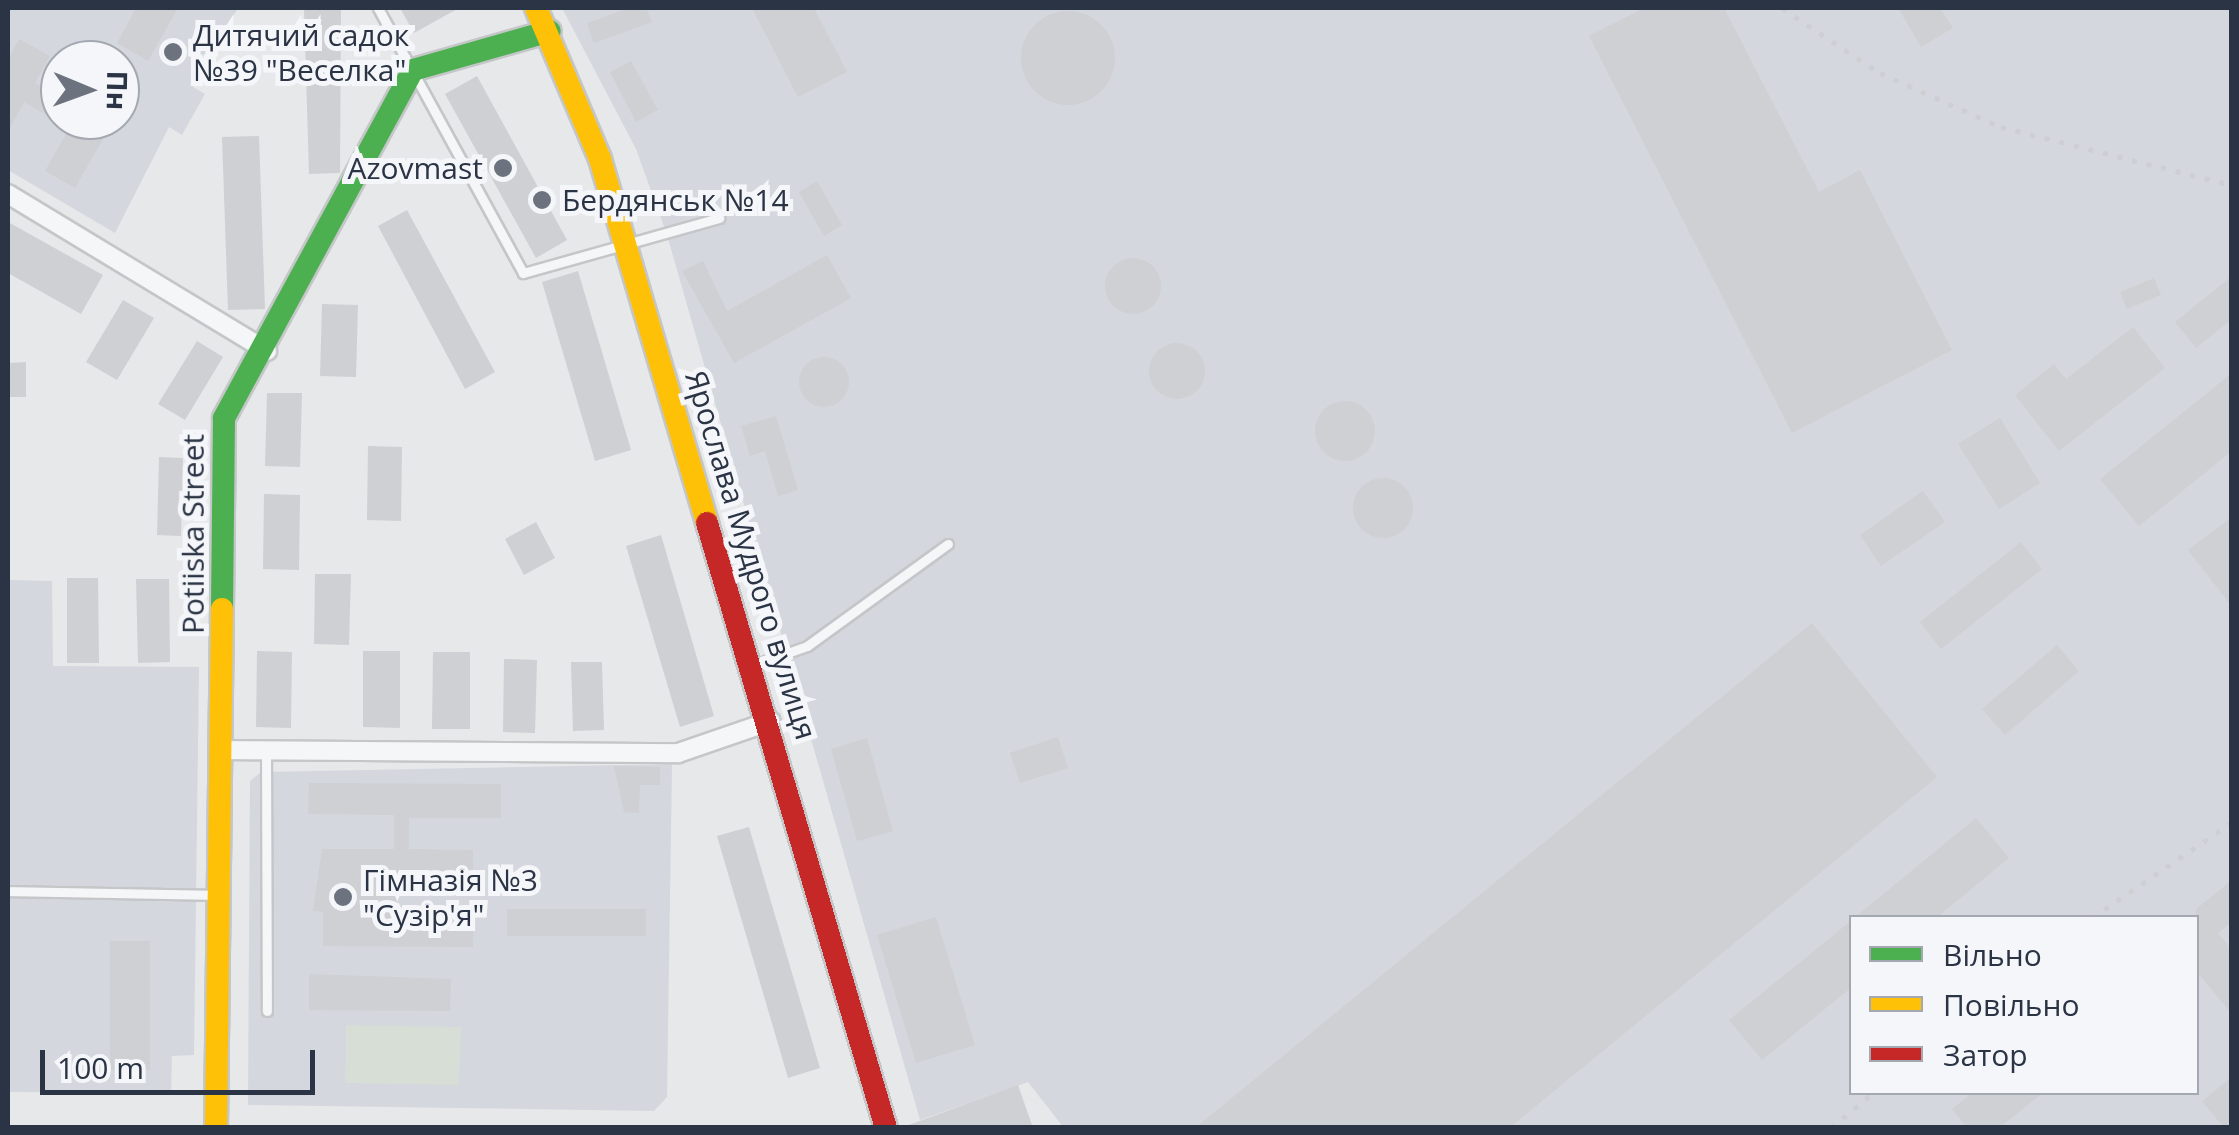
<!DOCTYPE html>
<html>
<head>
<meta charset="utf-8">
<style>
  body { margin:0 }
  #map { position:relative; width:2239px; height:1135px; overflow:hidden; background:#e6e8ea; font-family:"Open Sans",sans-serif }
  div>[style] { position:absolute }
  .built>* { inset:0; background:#d4d7dd }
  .green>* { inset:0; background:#d6ded6 }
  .building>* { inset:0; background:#ced0d3 }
  .round { border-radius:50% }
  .roads { filter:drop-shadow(2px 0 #c4c6c8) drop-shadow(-2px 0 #c4c6c8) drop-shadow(0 2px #c4c6c8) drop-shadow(0 -2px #c4c6c8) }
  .lane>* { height:9px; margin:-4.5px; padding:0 4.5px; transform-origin:4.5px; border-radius:4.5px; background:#f5f6f7 }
  .street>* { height:18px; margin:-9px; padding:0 9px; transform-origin:9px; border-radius:9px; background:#f5f6f7 }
  .fast>* { height:22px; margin:-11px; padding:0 11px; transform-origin:11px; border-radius:11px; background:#4caf50 }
  .slow>* { height:22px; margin:-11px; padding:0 11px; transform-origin:11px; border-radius:11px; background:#ffc107 }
  .jam>* { height:22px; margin:-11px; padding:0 11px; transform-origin:11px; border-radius:11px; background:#c62828 }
  .rail>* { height:5px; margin-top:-2.5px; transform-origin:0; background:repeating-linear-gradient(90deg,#cecfd2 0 5px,transparent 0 15px) }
  .dots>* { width:28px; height:28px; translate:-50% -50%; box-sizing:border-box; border:5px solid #f4f6f9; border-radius:50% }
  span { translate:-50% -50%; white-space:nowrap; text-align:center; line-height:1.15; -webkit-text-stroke:10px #f4f6f9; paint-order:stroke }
  .poi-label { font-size:30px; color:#2b3445 }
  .left { translate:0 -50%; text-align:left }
  .right { translate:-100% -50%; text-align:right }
  .street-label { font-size:30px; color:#2b3445 }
  .frame { position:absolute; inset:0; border:10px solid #2b3445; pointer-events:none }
  .legend { position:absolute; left:1849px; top:915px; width:350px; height:180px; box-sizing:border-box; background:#f4f6f9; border:2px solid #a4a8b1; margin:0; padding:12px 18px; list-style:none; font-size:30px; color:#2b3445 }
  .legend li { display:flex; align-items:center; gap:20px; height:50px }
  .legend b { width:50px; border:2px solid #a4a8b1 }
  .north { position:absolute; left:40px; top:40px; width:100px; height:100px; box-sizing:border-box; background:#f4f6f9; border:2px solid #a4a8b1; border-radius:50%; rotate:91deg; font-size:28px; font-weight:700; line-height:40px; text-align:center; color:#2b3445 }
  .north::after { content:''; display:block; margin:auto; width:35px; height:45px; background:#6c737f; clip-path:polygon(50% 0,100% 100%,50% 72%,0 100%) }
  .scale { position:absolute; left:40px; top:1050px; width:275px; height:45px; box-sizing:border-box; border:5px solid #2b3445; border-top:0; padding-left:12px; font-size:30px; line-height:35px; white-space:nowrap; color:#2b3445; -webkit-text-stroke:8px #f4f6f9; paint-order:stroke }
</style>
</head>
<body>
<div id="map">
  <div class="built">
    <i style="clip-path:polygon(evenodd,8px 8px,238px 8px,193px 87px,205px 94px,182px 135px,169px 127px,115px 233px,8px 170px,8px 8px,60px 60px,120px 60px,120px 120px,60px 120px,60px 60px)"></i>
    <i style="clip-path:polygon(evenodd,562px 8px,2231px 8px,2231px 1127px,1064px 1128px,1028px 1082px,920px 1120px,667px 235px,636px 149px,562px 8px,1852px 918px,2196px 918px,2196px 1092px,1852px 1092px,1852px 918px)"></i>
    <i style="clip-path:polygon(8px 580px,52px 581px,53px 666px,199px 667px,194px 1055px,172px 1056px,171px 1093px,8px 1092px)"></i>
    <i style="clip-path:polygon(672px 764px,667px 1097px,654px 1111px,248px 1105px,250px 781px,261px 772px)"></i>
  </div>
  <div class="green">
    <i style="clip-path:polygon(346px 1025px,461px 1027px,459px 1085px,345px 1083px)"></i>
  </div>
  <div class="building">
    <i style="clip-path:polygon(136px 8px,178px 8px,148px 61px,117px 43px)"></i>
    <i style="clip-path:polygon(304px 8px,341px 8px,340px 173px,309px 174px)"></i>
    <i style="clip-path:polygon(400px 8px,459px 8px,414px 33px)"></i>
    <i style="clip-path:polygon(629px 8px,646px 8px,652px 22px,594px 43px,587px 23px)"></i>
    <i style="clip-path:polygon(752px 8px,814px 8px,847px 72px,798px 97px)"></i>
    <i style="clip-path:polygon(1644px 8px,1724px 8px,1819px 192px,1860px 170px,1952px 350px,1792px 433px,1589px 36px)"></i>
    <i style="clip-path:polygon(1898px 8px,1940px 8px,1953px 28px,1921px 47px)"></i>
    <i class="round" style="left:1021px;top:11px;width:94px;height:94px"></i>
    <i style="clip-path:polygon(19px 39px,50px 56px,35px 83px,60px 97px,60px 123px,24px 102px,8px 132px,8px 60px)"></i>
    <i style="clip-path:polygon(631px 61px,658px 110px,636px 122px,610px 72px)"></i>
    <i style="clip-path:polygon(477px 76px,567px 240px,536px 258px,445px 94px)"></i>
    <i style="clip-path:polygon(74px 120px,114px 120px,75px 188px,45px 171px)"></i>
    <i style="clip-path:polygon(259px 136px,265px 309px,228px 310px,222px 137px)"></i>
    <i style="clip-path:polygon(817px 181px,842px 225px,824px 236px,799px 192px)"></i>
    <i style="clip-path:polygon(407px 210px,495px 372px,465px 389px,378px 226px)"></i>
    <i style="clip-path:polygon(8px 222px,103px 275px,81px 314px,8px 273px)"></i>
    <i style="clip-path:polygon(827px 255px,851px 298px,734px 363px,682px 271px,703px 261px,727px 311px)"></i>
    <i class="round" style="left:1105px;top:258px;width:56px;height:56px"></i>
    <i style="clip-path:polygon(578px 271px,631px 450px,595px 461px,542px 282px)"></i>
    <i style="clip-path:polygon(2232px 276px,2232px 319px,2196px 348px,2175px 322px)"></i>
    <i style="clip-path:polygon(2154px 278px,2161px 295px,2127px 309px,2120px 292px)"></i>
    <i style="clip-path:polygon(123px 300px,154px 318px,117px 380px,86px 362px)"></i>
    <i style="clip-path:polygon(322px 304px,358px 305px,356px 377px,320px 376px)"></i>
    <i style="clip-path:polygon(2133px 327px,2165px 368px,2059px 451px,2015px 395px,2054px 364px,2066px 379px)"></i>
    <i style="clip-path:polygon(197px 341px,223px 357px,185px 420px,158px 404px)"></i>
    <i class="round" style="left:1149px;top:343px;width:56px;height:56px"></i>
    <i class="round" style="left:799px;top:357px;width:50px;height:50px"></i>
    <i style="clip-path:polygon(26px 362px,26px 397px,8px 397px,8px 363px)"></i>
    <i style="clip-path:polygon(2232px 373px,2232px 451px,2139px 526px,2100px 479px)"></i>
    <i style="clip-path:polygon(267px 393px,302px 393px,300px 467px,265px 466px)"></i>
    <i class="round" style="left:1315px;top:401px;width:60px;height:60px"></i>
    <i style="clip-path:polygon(776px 416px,798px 490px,778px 496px,765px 451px,750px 456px,741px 426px)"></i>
    <i style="clip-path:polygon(2000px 418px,2040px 483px,1999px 509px,1958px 444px)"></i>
    <i style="clip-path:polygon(368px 446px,402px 447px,401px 521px,367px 520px)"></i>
    <i style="clip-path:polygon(159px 457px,183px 458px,181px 536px,157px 535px)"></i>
    <i class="round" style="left:1353px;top:478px;width:60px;height:60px"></i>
    <i style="clip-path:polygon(1923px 491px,1945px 522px,1881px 566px,1860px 535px)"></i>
    <i style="clip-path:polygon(264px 494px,300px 495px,299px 570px,263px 569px)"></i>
    <i style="clip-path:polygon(2232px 517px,2232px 607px,2188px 550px)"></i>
    <i style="clip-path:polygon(536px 522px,555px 558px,524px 575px,505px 539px)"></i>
    <i style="clip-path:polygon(661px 535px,714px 716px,680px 727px,626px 546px)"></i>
    <i style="clip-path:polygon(2021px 542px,2042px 569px,1941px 649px,1920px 622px)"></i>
    <i style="clip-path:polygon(315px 574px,351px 574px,349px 645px,314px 644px)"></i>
    <i style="clip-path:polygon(67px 578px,98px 578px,99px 663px,67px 663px)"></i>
    <i style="clip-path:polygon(136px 579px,169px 579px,170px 662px,138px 663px)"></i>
    <i style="clip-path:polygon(1812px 623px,1937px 777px,1509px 1128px,1195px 1128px)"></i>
    <i style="clip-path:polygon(2057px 645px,2079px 671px,2005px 735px,1982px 709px)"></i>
    <i style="clip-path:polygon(257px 651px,292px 652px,291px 728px,256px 727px)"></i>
    <i style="clip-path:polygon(363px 651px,400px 651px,400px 728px,363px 727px)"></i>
    <i style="clip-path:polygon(433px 652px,470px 652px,470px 729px,432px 729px)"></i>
    <i style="clip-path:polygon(504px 659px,537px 660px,535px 733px,503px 732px)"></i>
    <i style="clip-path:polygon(571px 662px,602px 662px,604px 730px,573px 731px)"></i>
    <i style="clip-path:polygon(1058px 737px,1068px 768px,1020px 783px,1010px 753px)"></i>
    <i style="clip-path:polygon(867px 738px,893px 831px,857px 841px,831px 749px)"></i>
    <i style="clip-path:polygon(614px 766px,660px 767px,660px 785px,640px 785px,639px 813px,624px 812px)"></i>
    <i style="clip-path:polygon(309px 783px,501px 784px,501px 818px,409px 818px,409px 849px,473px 850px,473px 882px,397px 882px,397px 917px,473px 917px,473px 947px,323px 946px,323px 912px,313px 911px,322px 849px,394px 849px,394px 815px,308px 814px)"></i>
    <i style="clip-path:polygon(1976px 818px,2009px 858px,1936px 918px,1854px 918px)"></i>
    <i style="clip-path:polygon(749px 827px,820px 1068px,788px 1078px,717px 836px)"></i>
    <i style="clip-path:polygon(2232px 880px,2232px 922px,2218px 933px,2232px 950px,2232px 1014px,2196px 971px,2196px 909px)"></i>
    <i style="clip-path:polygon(507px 909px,646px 909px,646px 936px,507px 936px)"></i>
    <i style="clip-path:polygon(936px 917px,975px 1045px,916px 1063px,877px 935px)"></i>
    <i style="clip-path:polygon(1852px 920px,1852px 987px,1762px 1060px,1729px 1020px)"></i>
    <i style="clip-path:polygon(110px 941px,150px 941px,150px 1070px,110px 1070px)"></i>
    <i style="clip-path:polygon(309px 974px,451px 979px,450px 1011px,309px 1010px)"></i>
    <i style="clip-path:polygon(2232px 1077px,2232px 1128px,2224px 1128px,2202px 1101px)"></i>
    <i style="clip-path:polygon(1018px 1085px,1033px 1128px,906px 1128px,906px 1126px)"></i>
    <i style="clip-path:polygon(1973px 1092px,2044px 1092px,1999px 1128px,1967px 1128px,1952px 1109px)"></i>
  </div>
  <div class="roads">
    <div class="lane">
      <i style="left:378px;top:8px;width:302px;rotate:61.3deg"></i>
      <i style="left:523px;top:273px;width:204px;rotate:-15.7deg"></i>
      <i style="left:754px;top:665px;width:56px;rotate:-19.7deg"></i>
      <i style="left:807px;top:646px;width:174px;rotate:-35.9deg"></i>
      <i style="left:266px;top:751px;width:260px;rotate:89.8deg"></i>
      <i style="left:8px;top:891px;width:209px;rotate:1.1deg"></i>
    </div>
    <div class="street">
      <i style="left:8px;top:194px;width:303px;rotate:31.2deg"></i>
      <i style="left:222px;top:750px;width:456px;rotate:0.4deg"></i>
      <i style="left:678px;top:753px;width:98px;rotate:-19deg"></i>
    </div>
    <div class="fast">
      <i style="left:222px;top:609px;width:191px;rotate:-89.4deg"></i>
      <i style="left:224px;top:418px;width:396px;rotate:-61.5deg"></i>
      <i style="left:413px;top:70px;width:142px;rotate:-15.9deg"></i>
    </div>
    <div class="slow">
      <i style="left:536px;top:8px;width:164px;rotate:67deg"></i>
      <i style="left:600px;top:159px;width:379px;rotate:73.6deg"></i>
      <i style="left:216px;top:1128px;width:519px;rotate:-89.34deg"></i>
    </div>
    <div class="jam">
      <i style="left:707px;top:523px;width:631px;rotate:73.52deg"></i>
    </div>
  </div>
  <div class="rail">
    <i style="left:1782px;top:8px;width:118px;rotate:33.6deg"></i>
    <i style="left:1880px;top:73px;width:133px;rotate:24.1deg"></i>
    <i style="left:2001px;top:127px;width:238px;rotate:14.1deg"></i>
    <i style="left:2092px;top:918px;width:170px;rotate:-34.4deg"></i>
    <i style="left:1831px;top:1128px;width:56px;rotate:-39.9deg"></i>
  </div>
  <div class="dots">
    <i style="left:173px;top:52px;background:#6c737f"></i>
    <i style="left:503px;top:168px;background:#6c737f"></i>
    <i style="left:542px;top:200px;background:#6c737f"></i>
    <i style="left:343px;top:897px;background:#6c737f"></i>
  </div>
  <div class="poi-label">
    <span class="left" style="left:193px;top:52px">Дитячий садок<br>№39 "Веселка"</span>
    <span class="right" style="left:483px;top:168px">Azovmast</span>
    <span class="left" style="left:562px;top:200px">Бердянськ №14</span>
    <span class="left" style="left:363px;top:897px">Гімназія №3<br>"Сузір'я"</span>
  </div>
  <div class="street-label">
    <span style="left:193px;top:534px;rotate:-90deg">Potiiska Street</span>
    <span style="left:751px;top:555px;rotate:73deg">Ярослава Мудрого вулиця</span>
  </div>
  <div class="frame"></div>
  <ul class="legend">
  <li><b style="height:12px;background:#4caf50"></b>Вільно</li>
  <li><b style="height:12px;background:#ffc107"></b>Повільно</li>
  <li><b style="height:12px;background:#c62828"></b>Затор</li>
  </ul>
  <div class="north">Пн</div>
  <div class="scale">100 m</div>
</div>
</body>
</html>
